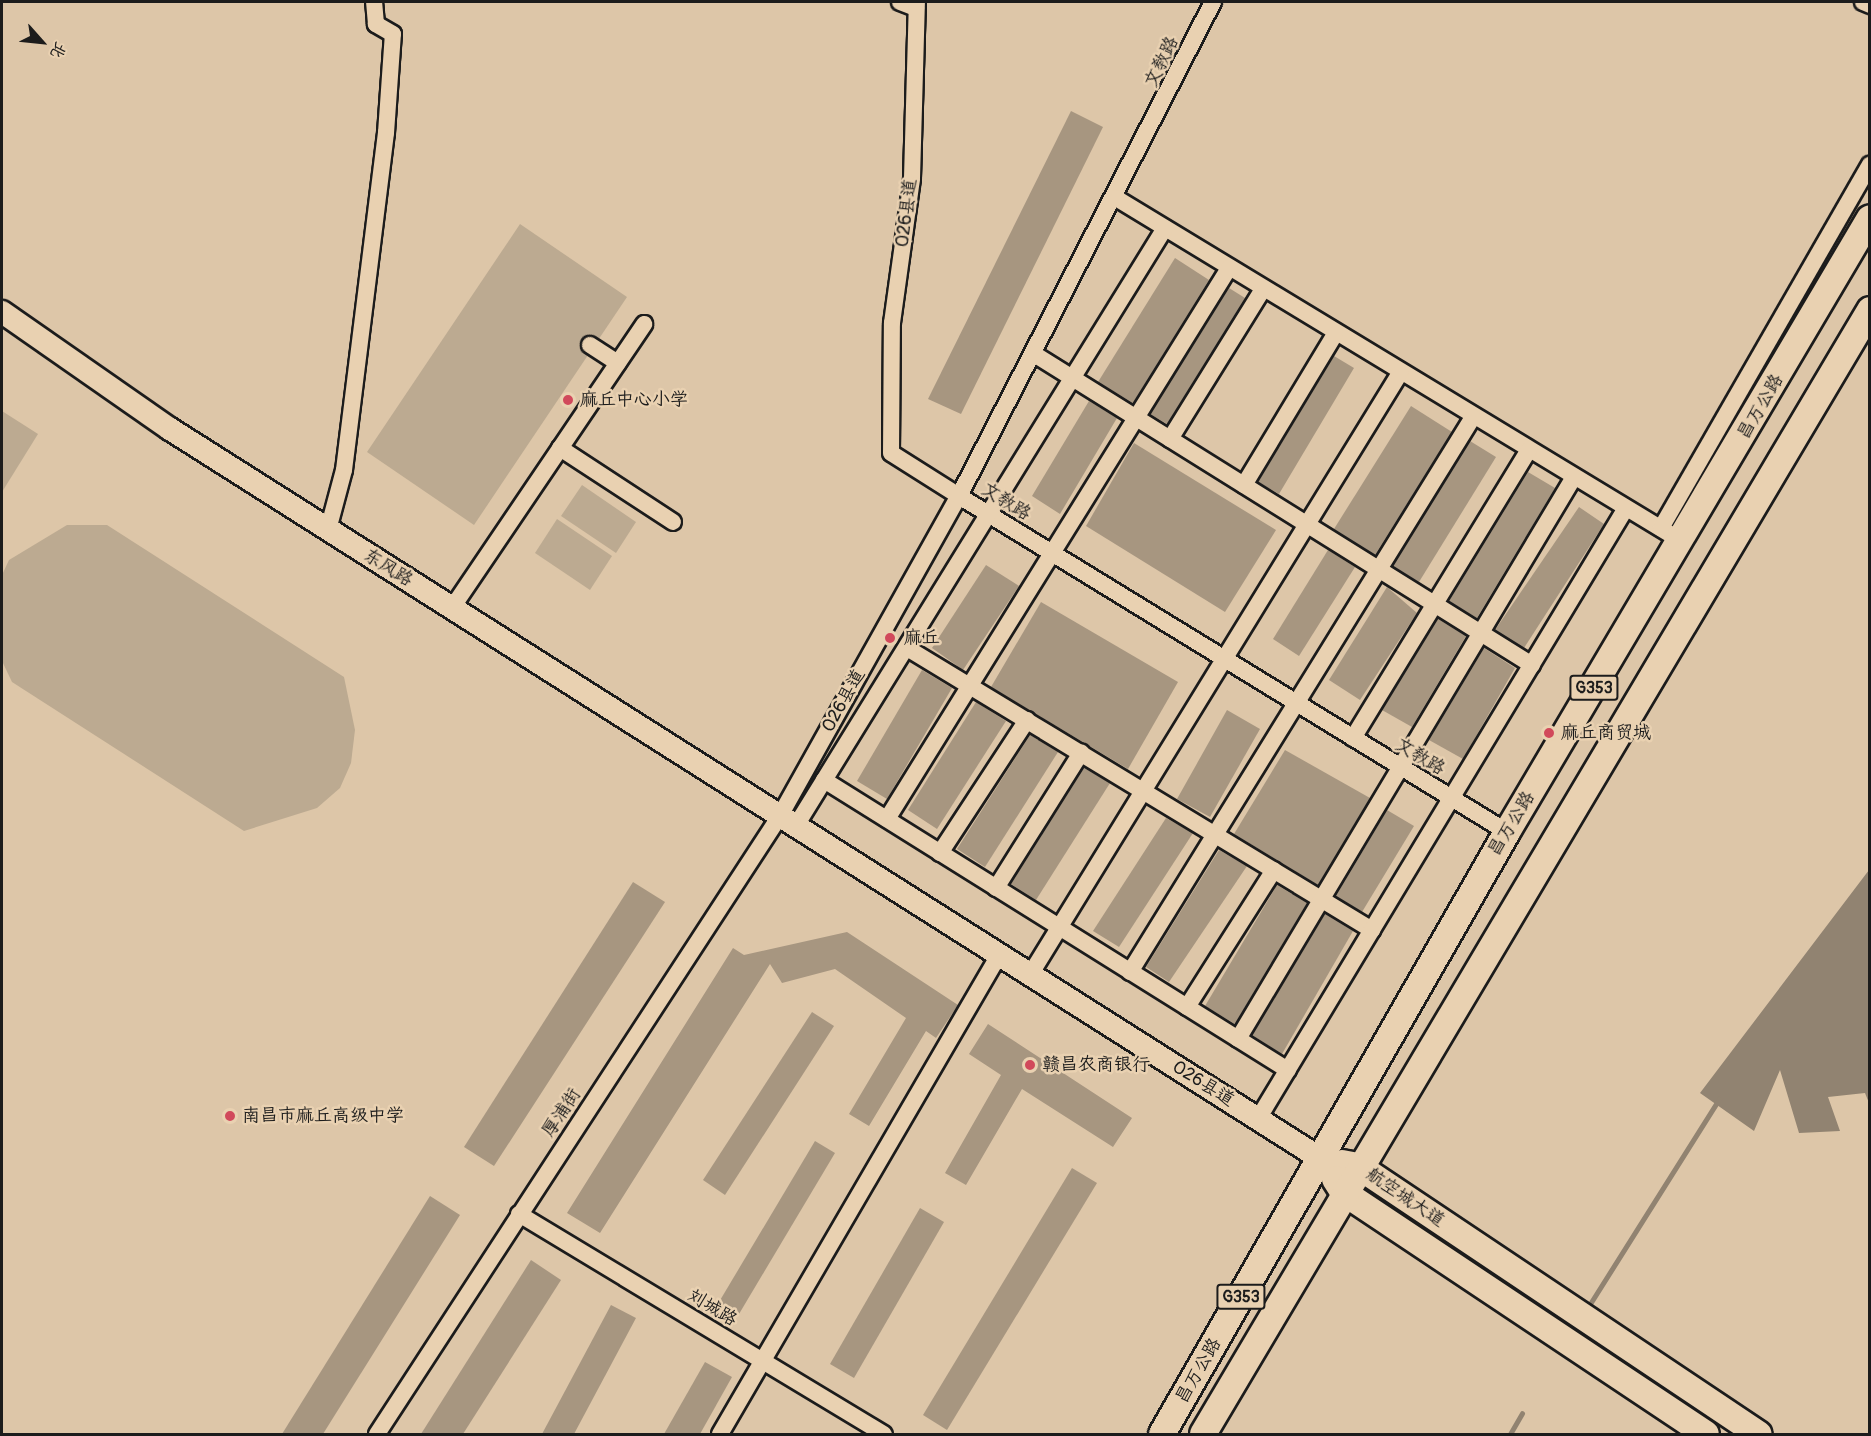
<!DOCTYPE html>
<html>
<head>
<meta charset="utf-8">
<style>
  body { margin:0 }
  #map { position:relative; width:1871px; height:1436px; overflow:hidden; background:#ddc6a8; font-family:Pangolin,"LXGW WenKai TC",sans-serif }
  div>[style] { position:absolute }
  .green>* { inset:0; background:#bcaa91 }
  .water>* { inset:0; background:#918371 }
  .stream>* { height:5px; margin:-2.5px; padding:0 2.5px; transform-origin:2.5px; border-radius:2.5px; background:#918371 }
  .building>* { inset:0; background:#a79680 }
  .roads { filter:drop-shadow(2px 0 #1c1c1c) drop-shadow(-2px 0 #1c1c1c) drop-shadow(0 2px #1c1c1c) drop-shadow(0 -2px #1c1c1c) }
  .minor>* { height:16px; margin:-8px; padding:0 8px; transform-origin:8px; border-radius:8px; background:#e9d1b1 }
  .major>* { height:22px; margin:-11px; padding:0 11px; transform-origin:11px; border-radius:11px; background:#e9d1b1 }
  .highway>* { height:26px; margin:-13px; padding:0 13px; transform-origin:13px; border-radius:13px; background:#e9d1b1 }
  .dots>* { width:16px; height:16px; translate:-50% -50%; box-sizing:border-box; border:3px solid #e9d1b1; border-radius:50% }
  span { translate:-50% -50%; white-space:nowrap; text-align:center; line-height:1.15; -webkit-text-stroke:5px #e9d1b1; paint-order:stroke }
  .shield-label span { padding:2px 4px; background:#e9d1b1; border:2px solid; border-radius:4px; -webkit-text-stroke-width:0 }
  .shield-label { font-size:16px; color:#1c1c1c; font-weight:700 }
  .street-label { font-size:18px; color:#1c1c1c }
  .poi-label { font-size:18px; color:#1c1c1c }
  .left { translate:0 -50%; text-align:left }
  .frame { position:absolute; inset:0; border:3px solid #1c1c1c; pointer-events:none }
  .north { position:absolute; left:12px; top:12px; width:60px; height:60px; -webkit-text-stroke:4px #e9d1b1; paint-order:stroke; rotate:117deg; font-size:16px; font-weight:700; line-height:24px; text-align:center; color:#1c1c1c }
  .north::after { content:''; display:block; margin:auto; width:21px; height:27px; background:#1c1c1c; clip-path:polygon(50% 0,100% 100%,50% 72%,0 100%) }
</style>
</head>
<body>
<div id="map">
  <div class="green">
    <i style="clip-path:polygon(520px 224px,627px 297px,474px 525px,367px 452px)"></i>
    <i style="clip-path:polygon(2px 411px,38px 434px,2px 492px)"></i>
    <i style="clip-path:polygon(582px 485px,636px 522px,616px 553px,561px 516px)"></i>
    <i style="clip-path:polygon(557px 519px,612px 556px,590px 590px,535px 553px)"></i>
    <i style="clip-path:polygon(67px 525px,107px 525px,344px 677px,355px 730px,351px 763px,340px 788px,317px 808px,244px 831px,12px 682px,2px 661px,2px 575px,9px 560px)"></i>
  </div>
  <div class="water">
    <i style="clip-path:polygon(1869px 870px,1869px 1103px,1865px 1093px,1828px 1097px,1840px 1131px,1799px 1133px,1780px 1070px,1754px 1131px,1700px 1093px)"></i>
  </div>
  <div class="stream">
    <i style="left:1588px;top:1307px;width:246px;rotate:-57.8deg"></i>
    <i style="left:1510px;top:1434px;width:24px;rotate:-60deg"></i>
  </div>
  <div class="building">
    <i style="clip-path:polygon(1071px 111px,1103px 127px,961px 414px,928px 399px)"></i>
    <i style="clip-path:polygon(1175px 258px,1209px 280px,1133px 403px,1098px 382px)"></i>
    <i style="clip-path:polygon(1229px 288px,1245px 298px,1167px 424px,1150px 414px)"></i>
    <i style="clip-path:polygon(1334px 356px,1354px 368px,1279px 494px,1258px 482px)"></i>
    <i style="clip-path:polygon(1089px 401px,1117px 418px,1060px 514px,1032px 496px)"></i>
    <i style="clip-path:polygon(1411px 406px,1452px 432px,1375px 555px,1334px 529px)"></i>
    <i style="clip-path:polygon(1470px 441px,1496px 457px,1419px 582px,1393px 566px)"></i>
    <i style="clip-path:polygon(1134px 443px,1276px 530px,1225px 612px,1086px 526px)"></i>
    <i style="clip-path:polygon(1528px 472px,1555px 488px,1477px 618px,1449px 601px)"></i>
    <i style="clip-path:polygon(1579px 507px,1604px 524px,1524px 648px,1495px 630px)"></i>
    <i style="clip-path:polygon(1328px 550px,1355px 567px,1299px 656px,1273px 639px)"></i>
    <i style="clip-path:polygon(986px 565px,1019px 586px,963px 670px,932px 648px)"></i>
    <i style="clip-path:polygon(1387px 587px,1417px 613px,1360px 700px,1329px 680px)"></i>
    <i style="clip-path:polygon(1041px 602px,1178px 682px,1128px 769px,991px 687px)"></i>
    <i style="clip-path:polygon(1438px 619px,1466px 636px,1412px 727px,1382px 710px)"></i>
    <i style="clip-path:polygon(1484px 648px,1515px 668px,1463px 759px,1429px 740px)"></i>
    <i style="clip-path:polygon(922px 670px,952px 688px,887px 799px,857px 781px)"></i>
    <i style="clip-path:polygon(976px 702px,1006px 721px,937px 829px,908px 810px)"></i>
    <i style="clip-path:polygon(1227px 710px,1260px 729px,1210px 817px,1177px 799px)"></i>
    <i style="clip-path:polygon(1030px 735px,1058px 752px,985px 867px,957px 849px)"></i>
    <i style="clip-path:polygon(1285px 750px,1370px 798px,1318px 885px,1234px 834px)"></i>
    <i style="clip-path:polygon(1084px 768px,1110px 783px,1036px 900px,1011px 884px)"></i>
    <i style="clip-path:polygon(1387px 810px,1414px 826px,1362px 912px,1336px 896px)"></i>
    <i style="clip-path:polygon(1166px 818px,1193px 833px,1119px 947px,1093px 931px)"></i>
    <i style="clip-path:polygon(1219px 850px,1247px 866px,1169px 982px,1146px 967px)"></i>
    <i style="clip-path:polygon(633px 882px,665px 902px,494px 1166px,464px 1147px)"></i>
    <i style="clip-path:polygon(1277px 885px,1307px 903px,1235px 1024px,1205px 1006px)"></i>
    <i style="clip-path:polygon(1325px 914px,1353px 931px,1282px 1054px,1252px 1035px)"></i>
    <i style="clip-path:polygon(847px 932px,958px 1005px,936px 1038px,926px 1031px,869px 1126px,849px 1114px,906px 1018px,835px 969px,782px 983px,770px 964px,600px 1233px,567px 1213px,733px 948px,744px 955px)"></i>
    <i style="clip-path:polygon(812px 1012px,834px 1026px,725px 1195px,703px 1180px)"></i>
    <i style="clip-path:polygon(988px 1024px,1132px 1118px,1113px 1147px,1022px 1089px,966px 1185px,945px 1173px,1001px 1075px,969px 1054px)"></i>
    <i style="clip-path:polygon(815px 1141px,835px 1153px,739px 1314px,719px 1302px)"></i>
    <i style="clip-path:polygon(1072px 1168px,1097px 1183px,947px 1430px,923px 1415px)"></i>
    <i style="clip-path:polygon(430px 1196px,460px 1215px,323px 1434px,282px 1434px)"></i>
    <i style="clip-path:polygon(920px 1208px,944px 1222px,854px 1378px,830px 1364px)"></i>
    <i style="clip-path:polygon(531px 1260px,561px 1280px,463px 1434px,421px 1434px)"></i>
    <i style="clip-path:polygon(611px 1305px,636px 1318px,574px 1434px,542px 1434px)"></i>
    <i style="clip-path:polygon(705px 1362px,732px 1377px,700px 1434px,664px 1434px)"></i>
  </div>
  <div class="roads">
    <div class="minor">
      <i style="left:900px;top:2px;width:17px;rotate:21deg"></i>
      <i style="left:1213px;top:2px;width:555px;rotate:117.21deg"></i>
      <i style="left:959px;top:496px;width:643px;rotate:31.51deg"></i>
      <i style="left:1863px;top:2px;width:8px;rotate:23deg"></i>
      <i style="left:1116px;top:198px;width:663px;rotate:31.25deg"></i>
      <i style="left:590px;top:345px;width:33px;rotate:33deg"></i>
      <i style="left:1034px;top:354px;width:587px;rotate:31.98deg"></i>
      <i style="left:1170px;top:439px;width:176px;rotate:-58.2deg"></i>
      <i style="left:560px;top:448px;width:135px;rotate:33.2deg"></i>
      <i style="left:1244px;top:485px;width:176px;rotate:-58.9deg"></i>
      <i style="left:1661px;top:528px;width:419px;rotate:-60.1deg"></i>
      <i style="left:328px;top:530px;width:62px;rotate:-75.1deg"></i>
      <i style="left:344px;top:470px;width:340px;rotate:-82.9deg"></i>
      <i style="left:386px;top:133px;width:99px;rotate:-86deg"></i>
      <i style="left:393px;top:34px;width:20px;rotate:-150deg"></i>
      <i style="left:376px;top:24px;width:22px;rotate:-95deg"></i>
      <i style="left:452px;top:608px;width:343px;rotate:-55.9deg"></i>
      <i style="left:907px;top:648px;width:544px;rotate:31.23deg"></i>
      <i style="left:1353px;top:738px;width:338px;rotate:-58.6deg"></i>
      <i style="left:824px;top:780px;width:547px;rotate:32.01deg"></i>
      <i style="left:887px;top:819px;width:649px;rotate:-58.17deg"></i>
      <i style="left:797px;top:824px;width:700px;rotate:-58.31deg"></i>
      <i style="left:940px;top:853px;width:159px;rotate:-56.8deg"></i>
      <i style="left:996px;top:888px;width:160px;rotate:-57.8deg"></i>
      <i style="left:1130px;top:972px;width:652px;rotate:-58.28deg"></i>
      <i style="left:1030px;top:975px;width:707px;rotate:-58.42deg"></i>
      <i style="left:1187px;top:1007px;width:162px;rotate:-57.6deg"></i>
      <i style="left:1238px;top:1039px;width:655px;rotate:-59.13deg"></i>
      <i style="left:1258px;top:1119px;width:713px;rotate:-58.94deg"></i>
      <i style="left:519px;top:1214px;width:426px;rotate:31.1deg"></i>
      <i style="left:377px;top:1434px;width:740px;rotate:-56.91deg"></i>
      <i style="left:781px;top:814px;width:364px;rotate:-60.8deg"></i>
      <i style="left:959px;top:496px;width:80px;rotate:-147.7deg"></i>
      <i style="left:891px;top:453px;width:130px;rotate:-89.6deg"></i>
      <i style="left:892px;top:323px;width:146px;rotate:-82.1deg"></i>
      <i style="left:912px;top:178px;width:176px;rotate:-88.4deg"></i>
      <i style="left:720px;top:1434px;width:554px;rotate:-59.78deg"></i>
    </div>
    <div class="major">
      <i style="left:2px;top:312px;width:205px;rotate:34.9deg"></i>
      <i style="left:170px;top:429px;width:1363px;rotate:32.38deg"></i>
    </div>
    <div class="highway">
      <i style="left:1342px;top:1163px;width:16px;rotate:11deg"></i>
      <i style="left:1358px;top:1166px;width:482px;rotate:33.8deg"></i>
      <i style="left:1335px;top:1179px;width:15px;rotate:58deg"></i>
      <i style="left:1343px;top:1192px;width:436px;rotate:33.7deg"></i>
      <i style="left:1162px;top:1434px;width:694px;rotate:-60.18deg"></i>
      <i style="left:1507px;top:832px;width:713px;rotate:-59.41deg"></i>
      <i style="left:1203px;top:1434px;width:1307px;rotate:-59.31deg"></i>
    </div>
  </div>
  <div class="dots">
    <i style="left:568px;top:400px;background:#d1495b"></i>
    <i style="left:890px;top:638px;background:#d1495b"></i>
    <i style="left:1549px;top:733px;background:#d1495b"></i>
    <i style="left:1030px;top:1065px;background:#d1495b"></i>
    <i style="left:230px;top:1116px;background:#d1495b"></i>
  </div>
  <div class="shield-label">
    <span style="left:1594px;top:688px">G353</span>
    <span style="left:1241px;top:1297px">G353</span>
  </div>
  <div class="street-label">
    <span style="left:1162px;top:62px;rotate:-64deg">文教路</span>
    <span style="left:907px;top:213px;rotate:-83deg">026县道</span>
    <span style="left:1761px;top:407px;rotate:-60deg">昌万公路</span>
    <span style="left:1006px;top:502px;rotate:32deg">文教路</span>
    <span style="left:388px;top:568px;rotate:32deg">东风路</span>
    <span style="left:844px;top:701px;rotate:-61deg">026县道</span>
    <span style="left:1420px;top:757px;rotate:31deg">文教路</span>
    <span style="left:1512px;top:824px;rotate:-59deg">昌万公路</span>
    <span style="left:1203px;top:1084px;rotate:32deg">026县道</span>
    <span style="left:562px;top:1113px;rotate:-57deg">厚浦街</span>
    <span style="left:1405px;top:1198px;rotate:34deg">航空城大道</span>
    <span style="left:712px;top:1308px;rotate:31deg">刘城路</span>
    <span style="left:1199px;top:1371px;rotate:-60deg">昌万公路</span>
  </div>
  <div class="poi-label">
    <span class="left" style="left:580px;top:400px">麻丘中心小学</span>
    <span class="left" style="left:904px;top:638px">麻丘</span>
    <span class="left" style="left:1561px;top:733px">麻丘商贸城</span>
    <span class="left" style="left:1042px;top:1065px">赣昌农商银行</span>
    <span class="left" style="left:242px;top:1116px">南昌市麻丘高级中学</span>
  </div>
  <div class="frame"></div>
  <div class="north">北</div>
</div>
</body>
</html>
